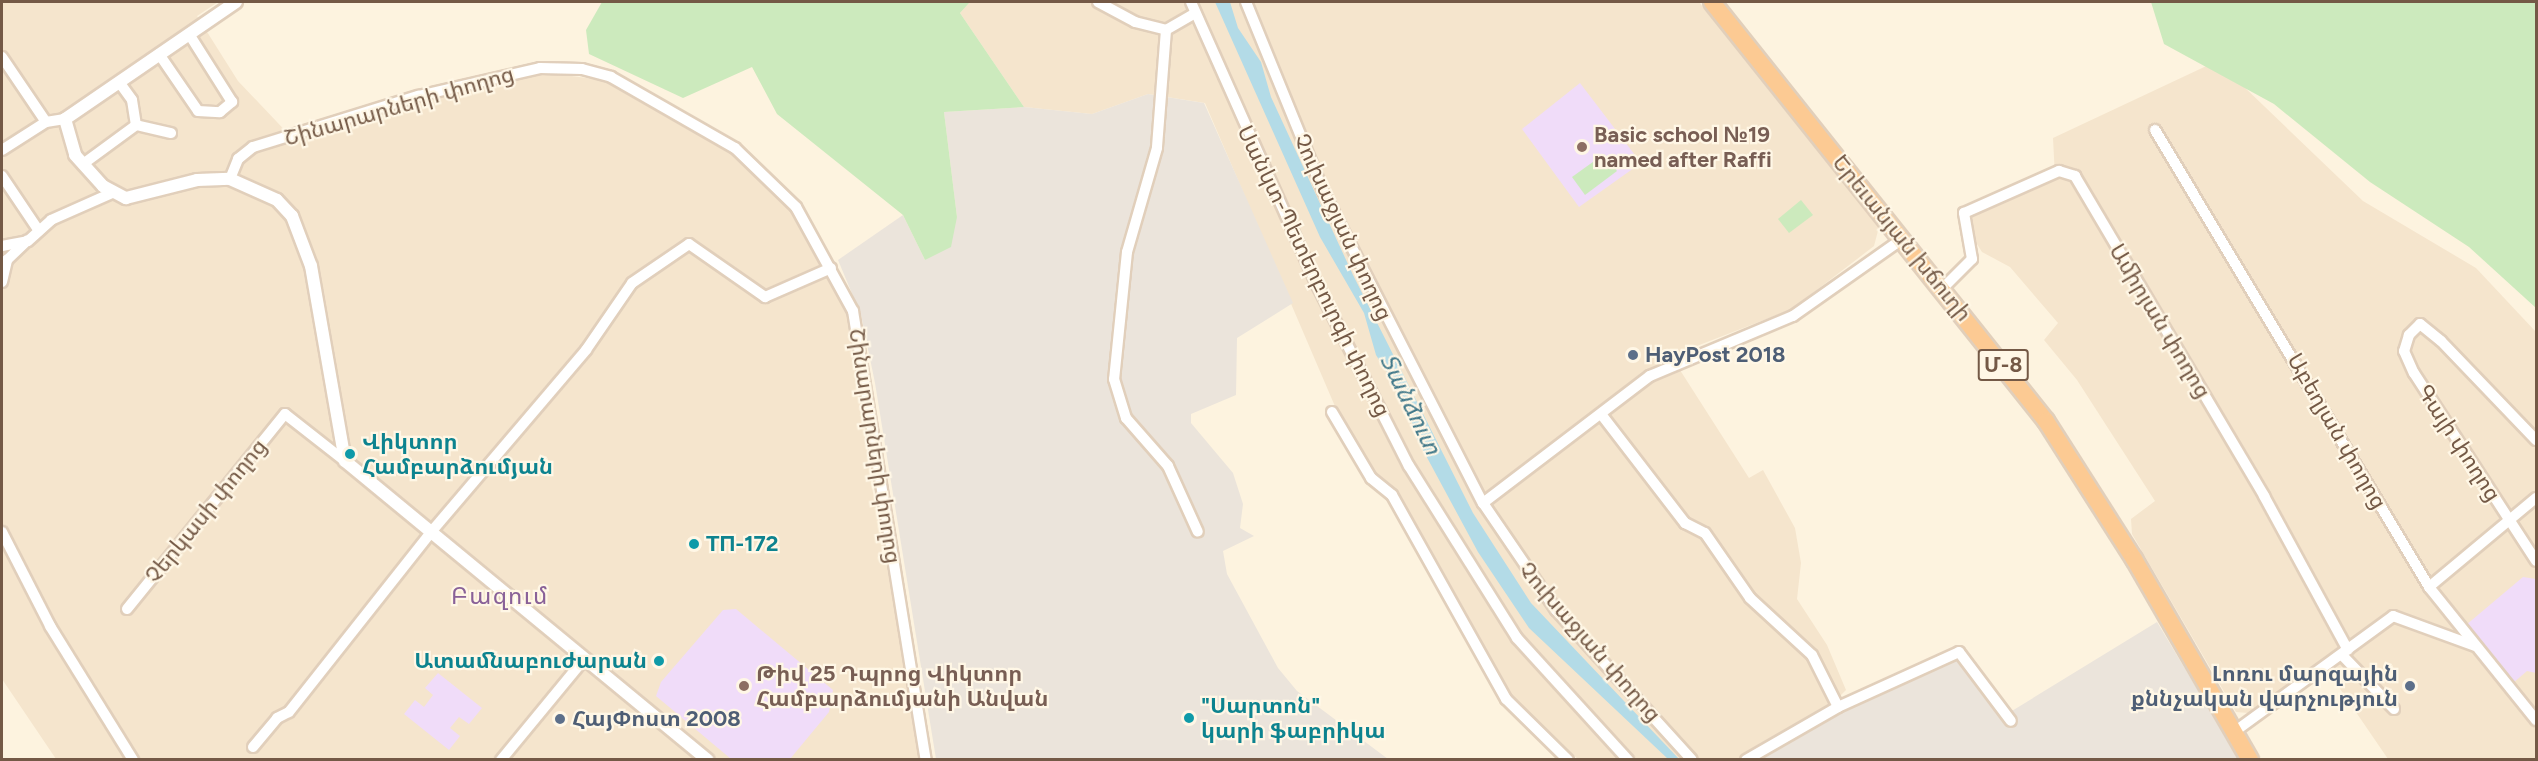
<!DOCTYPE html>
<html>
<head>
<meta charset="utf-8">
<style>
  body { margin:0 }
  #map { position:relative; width:2538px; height:761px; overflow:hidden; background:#fdf3df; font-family:Figtree,"Noto Sans Armenian",sans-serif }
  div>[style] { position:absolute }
  .residential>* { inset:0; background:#f5e5cd }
  .industrial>* { inset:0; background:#ebe4db }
  .education>* { inset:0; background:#f0dcf9 }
  .green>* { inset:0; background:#cceabd }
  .water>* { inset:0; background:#b3dbe7 }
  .roads { filter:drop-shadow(2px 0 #e1cfbb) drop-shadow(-2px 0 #e1cfbb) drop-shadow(0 2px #e1cfbb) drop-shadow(0 -2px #e1cfbb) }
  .minor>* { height:10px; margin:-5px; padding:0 5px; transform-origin:5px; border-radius:5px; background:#fff }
  .tertiary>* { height:12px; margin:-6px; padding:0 6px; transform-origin:6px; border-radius:6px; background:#fff }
  .trunk>* { height:16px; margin:-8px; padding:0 8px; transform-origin:8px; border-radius:8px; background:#fcca93 }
  .dots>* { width:16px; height:16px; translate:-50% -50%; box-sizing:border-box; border:3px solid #fff7e6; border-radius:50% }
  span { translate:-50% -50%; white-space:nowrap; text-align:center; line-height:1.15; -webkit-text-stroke:4.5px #fff7e6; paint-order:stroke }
  .shield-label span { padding:2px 4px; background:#fff7e6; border:2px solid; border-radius:4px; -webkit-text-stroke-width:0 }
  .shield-label { font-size:21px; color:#745946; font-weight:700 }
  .street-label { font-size:22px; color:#745946 }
  .education-label { font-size:22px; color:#785e54; font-weight:700 }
  .left { translate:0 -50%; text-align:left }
  .service-label { font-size:22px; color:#4e5e75; font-weight:700 }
  .right { translate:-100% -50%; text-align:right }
  .culture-label { font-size:22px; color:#0d838f; font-weight:700 }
  .water-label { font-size:24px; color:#3f7789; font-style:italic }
  .neighbourhood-label { font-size:24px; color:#896198; letter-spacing:1.5px }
  .frame { position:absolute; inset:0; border:3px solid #745946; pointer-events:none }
</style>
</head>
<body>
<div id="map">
  <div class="residential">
    <i style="clip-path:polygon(2px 2px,218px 2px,197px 16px,238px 81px,295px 141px,418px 99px,443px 98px,543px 72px,608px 81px,732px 153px,789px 207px,848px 312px,871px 482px,923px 759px,56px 759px,2px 679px)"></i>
    <i style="clip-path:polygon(970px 2px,1699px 2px,1879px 227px,1874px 246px,1792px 309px,1671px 356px,1749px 478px,1763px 470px,1795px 528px,1801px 563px,1797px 599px,1827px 645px,1846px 690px,1826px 710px,1737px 759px,1578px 759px,1521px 711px,1396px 493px,1373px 475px,1337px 411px,1205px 103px,1148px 94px,1092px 114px,1024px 107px,960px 13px)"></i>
    <i style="clip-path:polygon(2217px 61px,2363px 201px,2476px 268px,2536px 332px,2536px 759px,2388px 759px,2321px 661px,2248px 713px,2236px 712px,2132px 534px,2131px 519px,2155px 501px,2077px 380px,2044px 340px,2058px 323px,2010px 267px,1982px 252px,1968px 230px,1965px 217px,2055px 177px,2053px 138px)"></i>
  </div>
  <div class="industrial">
    <i style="clip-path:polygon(1148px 94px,1204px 103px,1293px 303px,1237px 338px,1236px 395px,1191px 414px,1191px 423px,1233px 473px,1243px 504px,1240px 528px,1254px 536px,1223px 551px,1227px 574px,1278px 668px,1297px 691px,1388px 759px,936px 759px,875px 383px,861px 315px,838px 260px,903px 215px,925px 260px,957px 217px,944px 112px,1024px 107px,1092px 114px)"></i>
    <i style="clip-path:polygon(2157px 622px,2239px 759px,1755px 760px,1841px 710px,1958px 658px,2002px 717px)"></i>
  </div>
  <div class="education">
    <i style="clip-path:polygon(1580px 83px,1641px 163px,1579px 207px,1522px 129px)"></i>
    <i style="clip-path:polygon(2523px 577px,2536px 579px,2536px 673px,2527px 671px,2513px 683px,2466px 625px)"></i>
    <i style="clip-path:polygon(736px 609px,833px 690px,829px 712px,790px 759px,731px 759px,656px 696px,661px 682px,723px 610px)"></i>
    <i style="clip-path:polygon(438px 673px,482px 708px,469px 724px,459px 717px,450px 728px,460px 736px,449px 750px,404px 714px,415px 700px,424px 707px,433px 695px,425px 688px)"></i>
  </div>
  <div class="green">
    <i style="clip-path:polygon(602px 2px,970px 2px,960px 13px,1024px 107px,944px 112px,957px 217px,951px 247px,925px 260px,903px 215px,777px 114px,752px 67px,683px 98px,589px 54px,586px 30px)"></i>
    <i style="clip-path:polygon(2151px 2px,2536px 2px,2536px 308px,2469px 247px,2370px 182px,2274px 104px,2164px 44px)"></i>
    <i style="clip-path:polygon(1604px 154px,1617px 171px,1585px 195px,1572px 177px)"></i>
    <i style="clip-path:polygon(1801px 200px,1813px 215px,1789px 233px,1778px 219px)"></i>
  </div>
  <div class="water">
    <i style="clip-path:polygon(1215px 2px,1230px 2px,1238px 28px,1261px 62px,1271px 97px,1353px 275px,1473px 513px,1531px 603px,1679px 759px,1668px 759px,1529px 628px,1478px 552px,1417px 439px,1405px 400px,1376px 355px,1364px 313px,1320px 237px)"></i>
  </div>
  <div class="roads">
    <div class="minor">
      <i style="left:1098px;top:2px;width:42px;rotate:28.4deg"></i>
      <i style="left:1135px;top:22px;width:32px;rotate:14deg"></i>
      <i style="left:1166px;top:30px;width:34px;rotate:-30deg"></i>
      <i style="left:1191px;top:2px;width:310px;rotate:66deg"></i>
      <i style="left:1317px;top:285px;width:203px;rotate:63.1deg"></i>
      <i style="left:1409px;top:466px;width:203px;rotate:57.9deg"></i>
      <i style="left:1517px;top:638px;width:165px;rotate:47.7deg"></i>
      <i style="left:1246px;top:2px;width:204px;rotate:67.8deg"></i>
      <i style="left:1323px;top:191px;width:351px;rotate:62.9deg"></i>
      <i style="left:1483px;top:503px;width:130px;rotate:55.7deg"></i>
      <i style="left:1556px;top:610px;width:202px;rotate:47.8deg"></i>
      <i style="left:1166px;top:30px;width:118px;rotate:94.4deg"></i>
      <i style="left:1157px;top:148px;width:108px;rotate:106.1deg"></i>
      <i style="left:1127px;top:252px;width:128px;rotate:95.8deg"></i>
      <i style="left:1114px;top:379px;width:41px;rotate:72.9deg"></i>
      <i style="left:1126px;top:418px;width:64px;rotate:48.8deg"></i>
      <i style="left:1168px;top:466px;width:72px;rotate:65.6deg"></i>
      <i style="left:159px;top:54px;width:69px;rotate:55.6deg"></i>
      <i style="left:198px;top:111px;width:22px;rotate:3deg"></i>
      <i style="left:220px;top:112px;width:16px;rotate:-40deg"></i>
      <i style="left:232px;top:102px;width:80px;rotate:-122.3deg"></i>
      <i style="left:2px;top:57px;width:78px;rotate:55.9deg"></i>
      <i style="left:119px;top:82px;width:22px;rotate:54deg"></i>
      <i style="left:132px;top:100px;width:25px;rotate:81deg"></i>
      <i style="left:136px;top:125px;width:36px;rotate:13deg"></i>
      <i style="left:2155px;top:130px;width:533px;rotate:59.05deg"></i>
      <i style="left:2429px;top:587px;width:171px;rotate:51.2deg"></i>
      <i style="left:2px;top:150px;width:52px;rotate:-32.5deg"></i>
      <i style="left:46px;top:122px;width:19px;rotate:-9deg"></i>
      <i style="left:83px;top:164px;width:66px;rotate:-36.3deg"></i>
      <i style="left:2px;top:176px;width:66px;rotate:56.1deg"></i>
      <i style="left:230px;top:179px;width:22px;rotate:-68deg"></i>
      <i style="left:238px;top:159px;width:19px;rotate:-39deg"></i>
      <i style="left:253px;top:147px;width:173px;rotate:-17.2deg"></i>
      <i style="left:418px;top:96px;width:125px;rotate:-12.9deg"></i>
      <i style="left:540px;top:68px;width:42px;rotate:1.4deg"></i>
      <i style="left:582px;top:69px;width:30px;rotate:15deg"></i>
      <i style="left:611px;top:77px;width:143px;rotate:29.8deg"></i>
      <i style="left:735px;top:148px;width:85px;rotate:44deg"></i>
      <i style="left:796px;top:207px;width:119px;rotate:61.3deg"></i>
      <i style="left:853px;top:311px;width:455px;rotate:80.8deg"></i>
      <i style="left:2px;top:246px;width:26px;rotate:-11deg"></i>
      <i style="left:28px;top:241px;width:31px;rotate:-42deg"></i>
      <i style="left:51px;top:220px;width:67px;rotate:-23.9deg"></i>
      <i style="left:2px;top:282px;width:23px;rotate:-77deg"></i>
      <i style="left:7px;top:260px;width:28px;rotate:-44deg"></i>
      <i style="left:1943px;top:288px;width:41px;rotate:-45deg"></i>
      <i style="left:1972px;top:259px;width:47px;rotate:-99.9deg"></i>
      <i style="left:1964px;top:213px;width:104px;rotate:-23.9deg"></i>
      <i style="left:2059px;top:171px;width:17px;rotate:17deg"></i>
      <i style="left:2075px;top:176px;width:372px;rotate:59.4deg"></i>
      <i style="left:2264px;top:496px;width:175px;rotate:61.4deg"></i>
      <i style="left:1332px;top:412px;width:77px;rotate:59.4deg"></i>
      <i style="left:1371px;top:478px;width:27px;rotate:39deg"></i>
      <i style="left:1392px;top:495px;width:234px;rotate:60.8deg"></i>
      <i style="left:1506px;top:699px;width:87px;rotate:44.5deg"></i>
      <i style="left:1601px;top:414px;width:138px;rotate:52.4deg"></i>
      <i style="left:1685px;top:523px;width:22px;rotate:27deg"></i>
      <i style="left:1705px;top:533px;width:79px;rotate:55.3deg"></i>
      <i style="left:1750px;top:598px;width:84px;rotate:42.6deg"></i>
      <i style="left:1812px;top:655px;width:58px;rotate:63.4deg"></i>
      <i style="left:2536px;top:440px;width:137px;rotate:-133.8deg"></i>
      <i style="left:2441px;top:341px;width:27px;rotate:-141deg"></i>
      <i style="left:2420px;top:324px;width:16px;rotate:135deg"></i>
      <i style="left:2409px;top:335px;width:17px;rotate:107deg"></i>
      <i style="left:2404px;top:351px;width:24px;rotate:66deg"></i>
      <i style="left:2414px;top:373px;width:224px;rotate:57deg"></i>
      <i style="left:1483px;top:503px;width:210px;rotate:-37.3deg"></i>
      <i style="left:1650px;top:376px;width:155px;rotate:-22.8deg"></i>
      <i style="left:1793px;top:316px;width:133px;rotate:-35.2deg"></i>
      <i style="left:2px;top:532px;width:106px;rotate:62.9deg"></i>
      <i style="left:50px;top:626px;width:158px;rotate:58.2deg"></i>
      <i style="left:2429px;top:587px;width:139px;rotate:-39.8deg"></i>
      <i style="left:127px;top:609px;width:251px;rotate:-51deg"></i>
      <i style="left:285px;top:414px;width:76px;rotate:38.1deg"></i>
      <i style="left:2342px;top:655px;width:75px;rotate:46.1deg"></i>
      <i style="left:2234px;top:732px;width:197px;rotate:-36.1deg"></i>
      <i style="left:2393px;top:616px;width:87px;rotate:20.1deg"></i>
      <i style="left:253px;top:747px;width:38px;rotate:-50deg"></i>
      <i style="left:277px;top:718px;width:13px;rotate:-27deg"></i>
      <i style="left:289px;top:712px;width:231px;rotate:-51.7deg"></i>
      <i style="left:432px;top:531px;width:238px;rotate:-49.6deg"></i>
      <i style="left:586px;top:350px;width:81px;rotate:-55.5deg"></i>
      <i style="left:632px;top:283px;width:69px;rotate:-34.4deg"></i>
      <i style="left:689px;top:244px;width:93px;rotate:34.9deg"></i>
      <i style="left:765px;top:297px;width:72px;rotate:-23.7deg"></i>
      <i style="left:501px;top:760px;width:132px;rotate:-50.5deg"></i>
      <i style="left:1746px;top:760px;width:106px;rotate:-29.9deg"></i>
      <i style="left:1838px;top:707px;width:133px;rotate:-24.4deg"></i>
      <i style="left:1959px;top:652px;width:86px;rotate:53deg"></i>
    </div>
    <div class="tertiary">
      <i style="left:236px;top:2px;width:207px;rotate:145.6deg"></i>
      <i style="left:65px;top:119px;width:37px;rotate:74deg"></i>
      <i style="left:75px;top:155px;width:42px;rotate:47.9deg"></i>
      <i style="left:103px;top:186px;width:26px;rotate:28deg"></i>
      <i style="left:126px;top:198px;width:73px;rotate:-14.2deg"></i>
      <i style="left:197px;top:180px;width:33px;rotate:-2deg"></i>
      <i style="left:230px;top:179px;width:51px;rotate:24.1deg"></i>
      <i style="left:277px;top:200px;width:22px;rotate:47deg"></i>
      <i style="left:292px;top:216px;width:53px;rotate:69.2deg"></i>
      <i style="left:311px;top:266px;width:198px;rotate:80.1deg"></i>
      <i style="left:345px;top:461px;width:470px;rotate:39.5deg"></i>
    </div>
    <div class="trunk">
      <i style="left:1712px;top:2px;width:536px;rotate:51.44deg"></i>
      <i style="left:2046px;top:421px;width:164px;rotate:57.5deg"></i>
      <i style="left:2134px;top:559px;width:232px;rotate:60deg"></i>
    </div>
  </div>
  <div class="dots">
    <i style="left:1582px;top:147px;background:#8d6e63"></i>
    <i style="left:1633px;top:355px;background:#5c6f8a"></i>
    <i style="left:350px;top:454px;background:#0f9aa8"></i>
    <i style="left:694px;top:544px;background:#0f9aa8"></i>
    <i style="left:659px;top:661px;background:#0f9aa8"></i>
    <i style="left:744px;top:686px;background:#8d6e63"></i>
    <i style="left:2410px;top:686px;background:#5c6f8a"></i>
    <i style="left:1189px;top:718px;background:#0f9aa8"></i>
    <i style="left:560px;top:719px;background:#5c6f8a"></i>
  </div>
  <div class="shield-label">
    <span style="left:2003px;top:365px">Մ-8</span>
  </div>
  <div class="street-label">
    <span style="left:399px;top:106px;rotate:-16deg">Շինարարների փողոց</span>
    <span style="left:1343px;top:227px;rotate:65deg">Չուխաջյան փողոց</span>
    <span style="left:1902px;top:238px;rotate:51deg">Երեւանյան խճուղի</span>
    <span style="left:1314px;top:271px;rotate:64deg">Սանկտ-Պետերբուրգի փողոց</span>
    <span style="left:2160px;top:321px;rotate:59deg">Ամիրյան փողոց</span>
    <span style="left:2337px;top:431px;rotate:60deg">Աբեղյան փողոց</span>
    <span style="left:2459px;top:443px;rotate:57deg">Գայի փողոց</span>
    <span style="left:875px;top:446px;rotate:81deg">Շինարարների փողոց</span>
    <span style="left:206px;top:511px;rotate:-51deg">Չերկասի փողոց</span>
    <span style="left:1590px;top:642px;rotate:49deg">Չուխաջյան փողոց</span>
  </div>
  <div class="education-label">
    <span class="left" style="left:1594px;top:147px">Basic school №19<br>named after Raffi</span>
    <span class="left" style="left:756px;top:686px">Թիվ 25 Դպրոց Վիկտոր<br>Համբարձումյանի Անվան</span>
  </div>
  <div class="service-label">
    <span class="left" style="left:1645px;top:355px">HayPost 2018</span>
    <span class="right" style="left:2398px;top:686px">Լոռու մարզային<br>քննչական վարչություն</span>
    <span class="left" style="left:572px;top:719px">ՀայՓոստ 2008</span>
  </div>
  <div class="culture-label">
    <span class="left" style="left:362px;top:454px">Վիկտոր<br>Համբարձումյան</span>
    <span class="left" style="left:706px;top:544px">ТП-172</span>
    <span class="right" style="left:647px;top:661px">Ատամնաբուժարան</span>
    <span class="left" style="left:1201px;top:718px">"Սարտոն"<br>կարի ֆաբրիկա</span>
  </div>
  <div class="water-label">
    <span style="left:1411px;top:404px;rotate:64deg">Տանձուտ</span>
  </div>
  <div class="neighbourhood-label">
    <span style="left:500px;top:596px">Բազում</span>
  </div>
  <div class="frame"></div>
</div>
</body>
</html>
